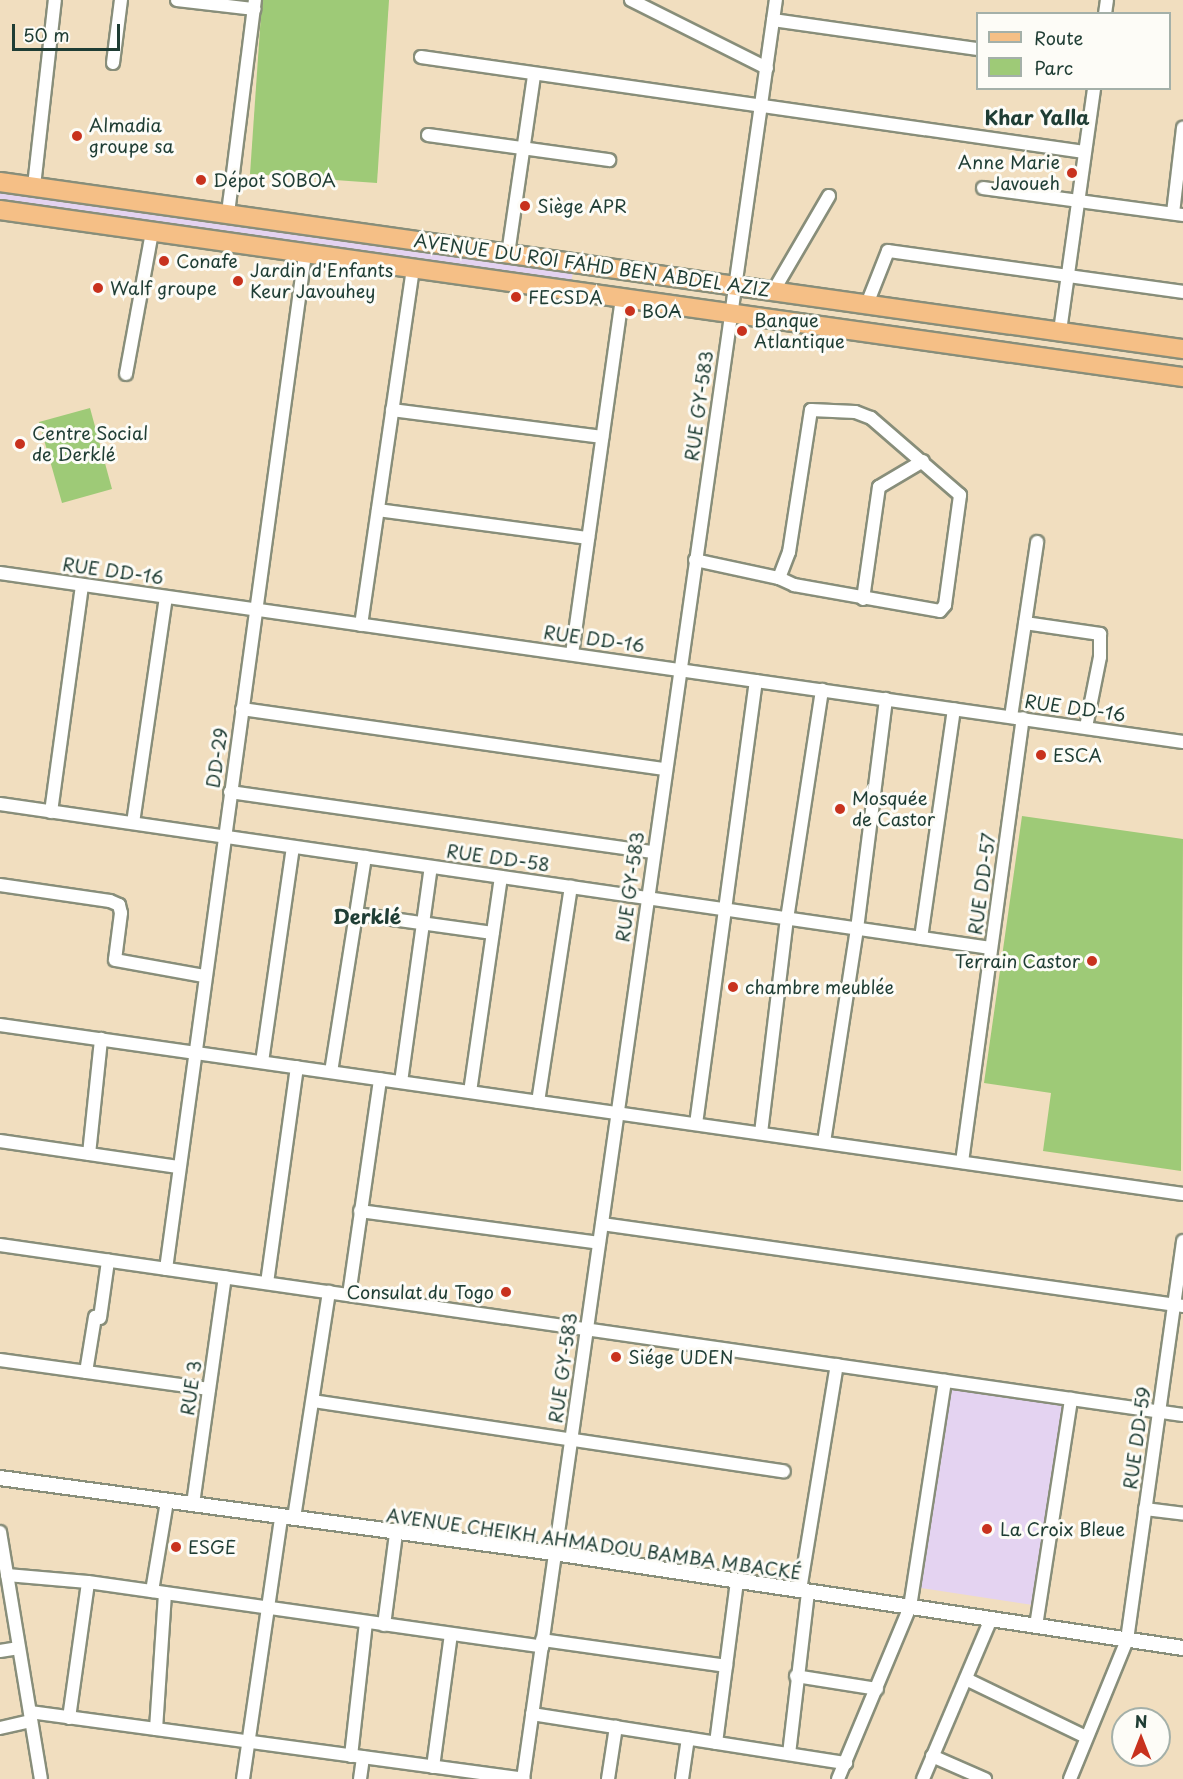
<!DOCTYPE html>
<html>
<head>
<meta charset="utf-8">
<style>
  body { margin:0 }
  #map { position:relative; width:1183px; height:1779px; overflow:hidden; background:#f1debf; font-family:"Playpen Sans",sans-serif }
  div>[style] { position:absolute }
  .built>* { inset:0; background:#e4d3f1 }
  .green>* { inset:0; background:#9eca77 }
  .roads { filter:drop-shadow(2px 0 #888e7a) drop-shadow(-2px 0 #888e7a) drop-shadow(0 2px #888e7a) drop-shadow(0 -2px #888e7a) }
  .minor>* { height:12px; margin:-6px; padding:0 6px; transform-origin:6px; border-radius:6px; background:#fff }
  .tertiary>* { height:14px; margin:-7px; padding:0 7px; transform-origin:7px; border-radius:7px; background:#fff }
  .primary>* { height:18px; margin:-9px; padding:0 9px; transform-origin:9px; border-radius:9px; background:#f5bf86 }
  .dots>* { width:16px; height:16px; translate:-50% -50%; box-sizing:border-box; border:3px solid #fdfcf7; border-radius:50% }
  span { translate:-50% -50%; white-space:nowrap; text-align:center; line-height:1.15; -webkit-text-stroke:6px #fdfcf7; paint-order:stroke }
  .poi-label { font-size:18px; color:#1f3d34 }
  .left { translate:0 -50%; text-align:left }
  .right { translate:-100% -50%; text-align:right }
  .street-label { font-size:18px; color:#1f3d34 }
  .neighbourhood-label { font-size:20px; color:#1f3d34; font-weight:700 }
  .legend { position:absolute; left:976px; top:12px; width:195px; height:78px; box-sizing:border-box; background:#fdfcf7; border:2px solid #a4b0a9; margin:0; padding:8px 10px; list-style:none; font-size:18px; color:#1f3d34 }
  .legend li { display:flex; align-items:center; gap:12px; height:30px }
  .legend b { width:30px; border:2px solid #a4b0a9 }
  .north { position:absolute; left:1111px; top:1707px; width:60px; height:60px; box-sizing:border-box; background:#fdfcf7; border:2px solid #a4b0a9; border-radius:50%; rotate:0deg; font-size:16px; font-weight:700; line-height:24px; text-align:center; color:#1f3d34 }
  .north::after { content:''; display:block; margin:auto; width:21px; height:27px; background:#c8321e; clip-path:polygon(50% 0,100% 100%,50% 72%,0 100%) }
  .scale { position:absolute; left:12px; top:24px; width:108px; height:27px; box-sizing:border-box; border:3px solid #1f3d34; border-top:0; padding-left:8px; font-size:18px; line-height:21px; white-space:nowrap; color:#1f3d34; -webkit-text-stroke:4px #fdfcf7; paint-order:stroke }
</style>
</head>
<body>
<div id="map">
  <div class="built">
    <i style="clip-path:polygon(0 192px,573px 272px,571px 283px,0 201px)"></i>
    <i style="clip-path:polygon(949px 1388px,1063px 1405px,1033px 1605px,921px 1588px)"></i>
  </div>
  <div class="green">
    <i style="clip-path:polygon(262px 0,389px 0,377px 183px,250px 174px)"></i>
    <i style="clip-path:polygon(90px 408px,112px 489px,62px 503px,39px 422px)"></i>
    <i style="clip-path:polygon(1022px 816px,1183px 839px,1181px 1171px,1043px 1151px,1051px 1093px,984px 1083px)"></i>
  </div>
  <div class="roads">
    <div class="minor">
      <i style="left:177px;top:0;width:78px;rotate:6.7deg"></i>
      <i style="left:631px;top:0;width:152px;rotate:26.6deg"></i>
      <i style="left:1105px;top:14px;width:14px;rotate:-82deg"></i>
      <i style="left:773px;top:20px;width:207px;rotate:8.1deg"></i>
      <i style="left:421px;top:57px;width:670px;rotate:8.15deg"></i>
      <i style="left:113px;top:63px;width:64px;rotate:-82.8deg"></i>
      <i style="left:428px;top:135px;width:183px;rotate:7.9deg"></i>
      <i style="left:34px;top:186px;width:187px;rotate:-83.6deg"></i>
      <i style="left:983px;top:188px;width:202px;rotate:7.7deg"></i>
      <i style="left:228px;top:213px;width:215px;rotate:-82.8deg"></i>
      <i style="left:1173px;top:213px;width:86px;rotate:-83.3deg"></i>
      <i style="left:508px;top:254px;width:181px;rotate:-81.7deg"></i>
      <i style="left:774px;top:290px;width:109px;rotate:-59.7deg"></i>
      <i style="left:867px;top:304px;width:57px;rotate:-68.4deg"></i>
      <i style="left:888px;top:251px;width:298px;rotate:7.9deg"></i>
      <i style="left:1060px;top:331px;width:245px;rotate:-82deg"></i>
      <i style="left:126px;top:374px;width:144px;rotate:-79.6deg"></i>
      <i style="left:392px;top:410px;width:212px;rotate:7.3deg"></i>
      <i style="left:378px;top:510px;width:212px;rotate:7.6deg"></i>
      <i style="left:695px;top:560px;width:86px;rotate:12.1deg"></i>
      <i style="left:779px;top:578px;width:17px;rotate:25deg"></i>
      <i style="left:794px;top:585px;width:148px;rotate:10.1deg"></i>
      <i style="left:940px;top:611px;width:8px;rotate:-50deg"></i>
      <i style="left:945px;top:605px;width:111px;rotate:-82.2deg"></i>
      <i style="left:960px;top:495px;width:118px;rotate:-139.1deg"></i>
      <i style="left:871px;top:418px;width:17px;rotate:-159deg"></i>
      <i style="left:855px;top:412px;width:44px;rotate:-177.4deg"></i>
      <i style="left:811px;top:410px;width:144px;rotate:98.8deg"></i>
      <i style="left:789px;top:552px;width:28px;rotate:111deg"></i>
      <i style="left:0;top:573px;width:1195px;rotate:8.13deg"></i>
      <i style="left:863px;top:599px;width:113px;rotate:-81.9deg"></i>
      <i style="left:879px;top:487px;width:51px;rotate:-30.6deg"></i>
      <i style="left:1025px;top:623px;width:76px;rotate:8.3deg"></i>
      <i style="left:1100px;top:634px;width:23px;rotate:90deg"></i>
      <i style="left:1100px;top:657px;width:71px;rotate:101.3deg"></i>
      <i style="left:361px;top:625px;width:361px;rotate:-81.7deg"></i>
      <i style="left:572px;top:654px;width:360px;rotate:-82deg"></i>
      <i style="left:242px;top:709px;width:427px;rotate:8.1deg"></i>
      <i style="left:1011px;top:717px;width:177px;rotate:-81.5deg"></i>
      <i style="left:230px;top:792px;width:427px;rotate:8.1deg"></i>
      <i style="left:0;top:804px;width:1001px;rotate:8.27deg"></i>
      <i style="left:51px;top:812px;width:229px;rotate:-82.2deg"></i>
      <i style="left:133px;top:823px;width:228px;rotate:-81.7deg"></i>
      <i style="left:0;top:885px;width:111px;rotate:8.3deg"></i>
      <i style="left:110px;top:901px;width:10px;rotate:24deg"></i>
      <i style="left:119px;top:905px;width:8px;rotate:76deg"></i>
      <i style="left:121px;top:913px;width:47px;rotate:97.3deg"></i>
      <i style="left:115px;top:960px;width:90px;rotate:10.2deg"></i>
      <i style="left:356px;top:914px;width:138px;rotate:7.9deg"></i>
      <i style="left:921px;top:938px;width:231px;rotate:-81.8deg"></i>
      <i style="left:0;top:1025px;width:1195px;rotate:8.13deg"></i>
      <i style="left:262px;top:1062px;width:217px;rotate:-81.8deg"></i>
      <i style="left:331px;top:1072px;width:218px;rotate:-81deg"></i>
      <i style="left:401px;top:1082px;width:217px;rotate:-82.1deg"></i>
      <i style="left:470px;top:1092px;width:217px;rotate:-81.8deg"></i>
      <i style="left:538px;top:1102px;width:218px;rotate:-81.3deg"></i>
      <i style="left:696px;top:1124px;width:447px;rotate:-82.3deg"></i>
      <i style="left:761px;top:1133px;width:216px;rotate:-83.1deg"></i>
      <i style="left:787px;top:919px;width:232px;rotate:-81.3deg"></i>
      <i style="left:0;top:1141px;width:180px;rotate:8.3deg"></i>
      <i style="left:824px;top:1142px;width:216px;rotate:-81.2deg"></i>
      <i style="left:857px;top:929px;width:232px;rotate:-82.8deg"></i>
      <i style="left:89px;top:1154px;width:116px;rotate:-84deg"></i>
      <i style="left:962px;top:1162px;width:448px;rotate:-82.2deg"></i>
      <i style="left:360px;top:1211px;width:241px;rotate:7.6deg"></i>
      <i style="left:602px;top:1224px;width:587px;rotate:8.03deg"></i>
      <i style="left:0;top:1245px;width:1195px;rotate:8.18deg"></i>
      <i style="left:166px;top:1269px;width:1024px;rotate:-82.2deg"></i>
      <i style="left:267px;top:1283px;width:218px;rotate:-82.1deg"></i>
      <i style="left:349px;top:1295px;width:218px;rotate:-81.8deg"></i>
      <i style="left:100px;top:1318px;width:58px;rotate:-82deg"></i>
      <i style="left:0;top:1360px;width:211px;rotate:7.9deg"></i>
      <i style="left:86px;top:1372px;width:56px;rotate:-80.7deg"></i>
      <i style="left:313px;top:1401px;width:476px;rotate:8.5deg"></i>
      <i style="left:193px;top:1504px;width:229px;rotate:-82deg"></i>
      <i style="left:1145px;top:1509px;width:38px;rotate:7deg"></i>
      <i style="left:294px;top:1518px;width:229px;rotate:-81.2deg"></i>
      <i style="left:0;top:1532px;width:250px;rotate:80.6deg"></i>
      <i style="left:7px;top:1575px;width:81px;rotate:4.9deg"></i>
      <i style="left:88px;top:1582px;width:459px;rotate:8.1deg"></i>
      <i style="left:800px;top:1590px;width:228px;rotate:-80.7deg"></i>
      <i style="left:152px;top:1591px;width:91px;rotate:-80.5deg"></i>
      <i style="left:384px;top:1625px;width:92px;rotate:-82.5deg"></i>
      <i style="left:1036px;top:1626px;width:230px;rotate:-81.2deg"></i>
      <i style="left:542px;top:1640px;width:186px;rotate:8deg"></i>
      <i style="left:0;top:1651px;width:19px;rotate:-9deg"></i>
      <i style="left:796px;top:1676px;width:82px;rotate:9.1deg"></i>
      <i style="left:966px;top:1679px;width:133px;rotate:25.8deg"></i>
      <i style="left:30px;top:1712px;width:498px;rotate:7.7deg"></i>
      <i style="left:532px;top:1714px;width:318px;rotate:8.9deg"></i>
      <i style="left:69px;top:1718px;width:137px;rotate:-82deg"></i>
      <i style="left:0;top:1728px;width:32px;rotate:-13deg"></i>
      <i style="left:156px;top:1729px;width:136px;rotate:-86.2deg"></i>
      <i style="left:716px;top:1743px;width:163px;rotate:-82.6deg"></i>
      <i style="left:789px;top:1754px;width:163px;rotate:-83.3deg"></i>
      <i style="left:351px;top:1756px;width:134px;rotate:-83.6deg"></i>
      <i style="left:932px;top:1756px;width:58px;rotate:23.5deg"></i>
      <i style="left:433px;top:1767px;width:134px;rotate:-82.3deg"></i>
      <i style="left:243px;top:1779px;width:265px;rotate:-81.7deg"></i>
      <i style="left:360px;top:1779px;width:22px;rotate:-82deg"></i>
      <i style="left:523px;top:1779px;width:1797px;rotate:-81.91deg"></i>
      <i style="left:608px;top:1779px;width:53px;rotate:-81.3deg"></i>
      <i style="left:682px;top:1779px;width:41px;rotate:-81.7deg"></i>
      <i style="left:838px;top:1779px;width:186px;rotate:-67.3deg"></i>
      <i style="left:910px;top:1607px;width:229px;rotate:-81.2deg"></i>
      <i style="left:923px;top:1779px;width:174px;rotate:-67deg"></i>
      <i style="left:1070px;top:1779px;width:150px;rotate:-67.7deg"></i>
      <i style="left:1127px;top:1640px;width:403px;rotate:-82deg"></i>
    </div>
    <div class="tertiary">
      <i style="left:0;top:1478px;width:559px;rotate:7.71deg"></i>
      <i style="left:554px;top:1553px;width:636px;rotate:8.59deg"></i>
    </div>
    <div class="primary">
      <i style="left:0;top:182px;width:1195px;rotate:8.04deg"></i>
      <i style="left:0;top:210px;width:1195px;rotate:8.04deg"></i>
    </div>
  </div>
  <div class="dots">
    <i style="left:77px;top:136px;background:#c8321e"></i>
    <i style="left:1072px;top:173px;background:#c8321e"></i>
    <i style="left:201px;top:180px;background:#c8321e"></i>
    <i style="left:525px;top:206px;background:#c8321e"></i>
    <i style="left:164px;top:261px;background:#c8321e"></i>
    <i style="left:238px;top:281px;background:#c8321e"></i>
    <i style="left:98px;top:288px;background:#c8321e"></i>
    <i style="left:516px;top:297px;background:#c8321e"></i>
    <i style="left:630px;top:311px;background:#c8321e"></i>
    <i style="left:742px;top:331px;background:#c8321e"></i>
    <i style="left:20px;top:444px;background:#c8321e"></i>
    <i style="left:1041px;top:755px;background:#c8321e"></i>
    <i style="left:840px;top:809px;background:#c8321e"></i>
    <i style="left:1092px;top:961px;background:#c8321e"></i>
    <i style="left:733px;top:987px;background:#c8321e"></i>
    <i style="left:506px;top:1292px;background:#c8321e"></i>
    <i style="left:616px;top:1357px;background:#c8321e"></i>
    <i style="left:987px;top:1529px;background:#c8321e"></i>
    <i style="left:176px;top:1547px;background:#c8321e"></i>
  </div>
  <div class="poi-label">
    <span class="left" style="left:89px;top:136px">Almadia<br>groupe sa</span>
    <span class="right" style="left:1060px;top:173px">Anne Marie<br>Javoueh</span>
    <span class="left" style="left:213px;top:180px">Dépot SOBOA</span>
    <span class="left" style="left:537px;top:206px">Siège APR</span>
    <span class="left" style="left:176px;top:261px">Conafe</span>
    <span class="left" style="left:250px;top:281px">Jardin d'Enfants<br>Keur Javouhey</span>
    <span class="left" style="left:110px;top:288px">Walf groupe</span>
    <span class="left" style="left:528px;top:297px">FECSDA</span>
    <span class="left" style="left:642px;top:311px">BOA</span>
    <span class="left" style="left:754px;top:331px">Banque<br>Atlantique</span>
    <span class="left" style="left:32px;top:444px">Centre Social<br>de Derklé</span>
    <span class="left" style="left:1053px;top:755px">ESCA</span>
    <span class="left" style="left:852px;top:809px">Mosquée<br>de Castor</span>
    <span class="right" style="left:1080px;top:961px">Terrain Castor</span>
    <span class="left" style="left:745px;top:987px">chambre meublée</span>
    <span class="right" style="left:494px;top:1292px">Consulat du Togo</span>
    <span class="left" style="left:628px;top:1357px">Siége UDEN</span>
    <span class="left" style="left:1000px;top:1529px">La Croix Bleue</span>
    <span class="left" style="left:188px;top:1547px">ESGE</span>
  </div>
  <div class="street-label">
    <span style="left:592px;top:265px;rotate:8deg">AVENUE DU ROI FAHD BEN ABDEL AZIZ</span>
    <span style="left:699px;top:406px;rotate:-82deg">RUE GY-583</span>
    <span style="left:113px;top:571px;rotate:8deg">RUE DD-16</span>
    <span style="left:594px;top:639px;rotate:8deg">RUE DD-16</span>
    <span style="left:1075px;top:708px;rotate:8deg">RUE DD-16</span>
    <span style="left:217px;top:758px;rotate:-82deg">DD-29</span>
    <span style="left:498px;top:858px;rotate:8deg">RUE DD-58</span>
    <span style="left:982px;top:884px;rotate:-82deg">RUE DD-57</span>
    <span style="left:630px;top:887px;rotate:-82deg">RUE GY-583</span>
    <span style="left:563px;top:1368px;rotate:-82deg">RUE GY-583</span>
    <span style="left:191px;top:1388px;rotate:-82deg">RUE 3</span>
    <span style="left:1137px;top:1438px;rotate:-82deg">RUE DD-59</span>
    <span style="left:594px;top:1544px;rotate:8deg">AVENUE CHEIKH AHMADOU BAMBA MBACKÉ</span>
  </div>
  <div class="neighbourhood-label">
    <span style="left:1037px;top:117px">Khar Yalla</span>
    <span style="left:367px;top:916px">Derklé</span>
  </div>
  <ul class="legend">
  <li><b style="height:8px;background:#f5bf86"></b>Route</li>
  <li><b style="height:16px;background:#9eca77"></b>Parc</li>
  </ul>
  <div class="north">N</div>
  <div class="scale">50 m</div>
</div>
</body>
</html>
